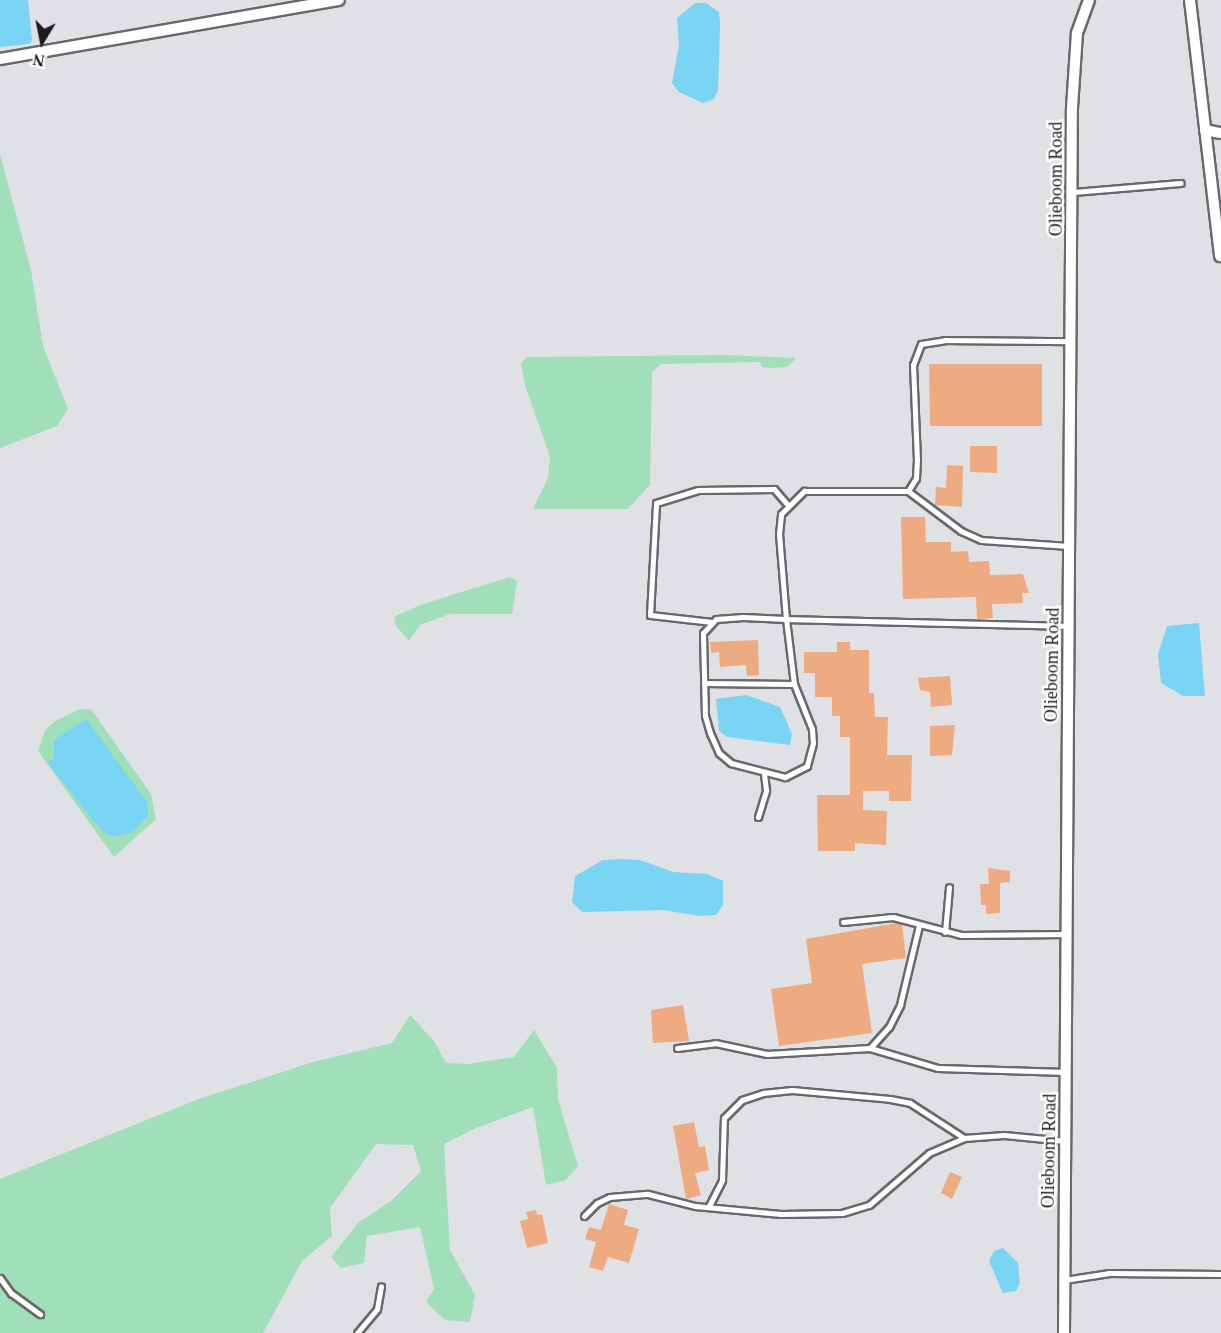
<!DOCTYPE html>
<html>
<head>
<meta charset="utf-8">
<style>
  body { margin:0 }
  #map { position:relative; width:1221px; height:1333px; overflow:hidden; background:#e0e1e5; font-family:Georgia,serif }
  div>[style] { position:absolute }
  .green>* { inset:0; background:#a1dfbb }
  .water>* { inset:0; background:#7ad4f3 }
  .building>* { inset:0; background:#eeab81 }
  .roads { filter:drop-shadow(2px 0 #69696d) drop-shadow(-2px 0 #69696d) drop-shadow(0 2px #69696d) drop-shadow(0 -2px #69696d) }
  .service>* { height:5px; margin:-2.5px; padding:0 2.5px; transform-origin:2.5px; border-radius:2.5px; background:#fff }
  .minor>* { height:10px; margin:-5px; padding:0 5px; transform-origin:5px; border-radius:5px; background:#fff }
  span { translate:-50% -50%; white-space:nowrap; text-align:center; line-height:1.15; -webkit-text-stroke:5px #fff; paint-order:stroke }
  .street-label { font-size:18px; color:#1b1b1c }
  .north { position:absolute; left:12px; top:12px; width:60px; height:60px; -webkit-text-stroke:4px #fff; paint-order:stroke; rotate:190deg; font-size:16px; font-weight:700; line-height:24px; text-align:center; color:#1b1b1c }
  .north::after { content:''; display:block; margin:auto; width:21px; height:27px; background:#1b1b1c; clip-path:polygon(50% 0,100% 100%,50% 72%,0 100%) }
</style>
</head>
<body>
<div id="map">
  <div class="green">
    <i style="clip-path:polygon(0 154px,31px 270px,43px 346px,68px 409px,57px 426px,0 448px)"></i>
    <i style="clip-path:polygon(726px 355px,796px 358px,787px 367px,770px 368px,762px 367px,760px 362px,661px 364px,652px 372px,650px 485px,628px 509px,533px 509px,548px 478px,550px 457px,525px 385px,521px 363px,528px 357px)"></i>
    <i style="clip-path:polygon(510px 577px,517px 581px,512px 614px,450px 614px,420px 625px,409px 641px,396px 626px,394px 617px,420px 605px)"></i>
    <i style="clip-path:polygon(91px 709px,151px 794px,156px 819px,114px 857px,38px 751px,45px 730px,55px 721px,78px 710px)"></i>
    <i style="clip-path:polygon(410px 1015px,434px 1041px,446px 1063px,468px 1064px,514px 1057px,534px 1030px,557px 1068px,558px 1099px,578px 1166px,566px 1180px,546px 1185px,533px 1107px,476px 1128px,444px 1144px,450px 1250px,475px 1295px,470px 1322px,445px 1320px,426px 1302px,434px 1289px,420px 1227px,367px 1236px,364px 1263px,341px 1268px,331px 1257px,358px 1223px,391px 1201px,421px 1171px,413px 1145px,376px 1144px,330px 1208px,332px 1236px,302px 1261px,263px 1333px,0 1333px,0 1179px,196px 1100px,313px 1062px,392px 1043px)"></i>
  </div>
  <div class="water">
    <i style="clip-path:polygon(0 0,28px 0,32px 40px,29px 44px,0 47px)"></i>
    <i style="clip-path:polygon(695px 3px,706px 3px,719px 12px,720px 24px,718px 90px,714px 99px,703px 103px,679px 92px,672px 83px,679px 45px,677px 18px)"></i>
    <i style="clip-path:polygon(1199px 623px,1205px 696px,1183px 696px,1161px 683px,1158px 654px,1167px 626px)"></i>
    <i style="clip-path:polygon(746px 695px,780px 707px,792px 734px,790px 745px,727px 737px,719px 731px,716px 699px)"></i>
    <i style="clip-path:polygon(86px 719px,147px 802px,148px 816px,133px 832px,114px 837px,102px 831px,47px 762px,54px 759px,54px 740px)"></i>
    <i style="clip-path:polygon(620px 859px,640px 860px,673px 872px,707px 874px,723px 881px,723px 905px,716px 915px,700px 916px,663px 910px,582px 912px,572px 902px,575px 876px,603px 860px)"></i>
    <i style="clip-path:polygon(1003px 1248px,1018px 1263px,1020px 1283px,1016px 1291px,1003px 1293px,989px 1261px,994px 1251px)"></i>
  </div>
  <div class="building">
    <i style="clip-path:polygon(929px 364px,1042px 364px,1042px 426px,930px 426px)"></i>
    <i style="clip-path:polygon(970px 446px,997px 446px,997px 473px,970px 472px)"></i>
    <i style="clip-path:polygon(947px 465px,963px 466px,962px 507px,935px 505px,936px 487px,946px 488px)"></i>
    <i style="clip-path:polygon(901px 517px,925px 517px,926px 542px,951px 542px,951px 552px,968px 551px,969px 562px,989px 561px,990px 575px,1023px 574px,1029px 593px,1022px 593px,1023px 603px,992px 604px,993px 618px,981px 619px,977px 619px,976px 597px,903px 599px)"></i>
    <i style="clip-path:polygon(758px 640px,759px 675px,747px 676px,746px 665px,720px 667px,719px 652px,711px 653px,710px 642px)"></i>
    <i style="clip-path:polygon(837px 642px,850px 642px,850px 650px,869px 650px,869px 693px,874px 693px,875px 717px,888px 717px,887px 755px,912px 755px,911px 801px,889px 801px,889px 791px,863px 791px,863px 810px,887px 811px,886px 845px,855px 843px,855px 851px,818px 851px,817px 795px,850px 795px,850px 737px,840px 737px,840px 716px,832px 716px,832px 697px,815px 697px,815px 673px,804px 673px,804px 652px,837px 652px)"></i>
    <i style="clip-path:polygon(950px 676px,952px 705px,931px 707px,930px 692px,920px 690px,918px 678px)"></i>
    <i style="clip-path:polygon(955px 725px,952px 755px,930px 756px,930px 726px)"></i>
    <i style="clip-path:polygon(988px 868px,1010px 871px,1010px 882px,1000px 883px,1000px 913px,986px 914px,986px 905px,981px 905px,980px 884px,989px 884px)"></i>
    <i style="clip-path:polygon(897px 923px,902px 924px,906px 958px,862px 964px,872px 1033px,779px 1046px,771px 989px,812px 983px,806px 939px)"></i>
    <i style="clip-path:polygon(683px 1005px,689px 1041px,653px 1043px,651px 1010px)"></i>
    <i style="clip-path:polygon(694px 1122px,699px 1147px,705px 1146px,709px 1170px,695px 1173px,701px 1195px,686px 1199px,673px 1126px)"></i>
    <i style="clip-path:polygon(950px 1172px,962px 1177px,952px 1199px,941px 1193px)"></i>
    <i style="clip-path:polygon(609px 1204px,628px 1210px,624px 1225px,639px 1229px,629px 1263px,608px 1257px,603px 1271px,589px 1267px,596px 1242px,585px 1239px,589px 1227px,601px 1230px)"></i>
    <i style="clip-path:polygon(536px 1210px,537px 1215px,542px 1214px,548px 1243px,527px 1248px,520px 1221px,528px 1219px,526px 1212px)"></i>
  </div>
  <div class="roads">
    <div class="service">
      <i style="left:1073px;top:192px;width:108px;rotate:-4.8deg"></i>
      <i style="left:908px;top:491px;width:66px;rotate:37deg"></i>
      <i style="left:961px;top:531px;width:22px;rotate:24deg"></i>
      <i style="left:981px;top:540px;width:88px;rotate:3.9deg"></i>
      <i style="left:743px;top:617px;width:43px;rotate:2.7deg"></i>
      <i style="left:786px;top:619px;width:65px;rotate:83deg"></i>
      <i style="left:794px;top:684px;width:48px;rotate:68.2deg"></i>
      <i style="left:812px;top:729px;width:14px;rotate:86deg"></i>
      <i style="left:813px;top:743px;width:24px;rotate:105deg"></i>
      <i style="left:807px;top:766px;width:25px;rotate:153deg"></i>
      <i style="left:785px;top:777px;width:56px;rotate:-165.5deg"></i>
      <i style="left:731px;top:763px;width:16px;rotate:-140deg"></i>
      <i style="left:719px;top:753px;width:22px;rotate:-114deg"></i>
      <i style="left:710px;top:733px;width:18px;rotate:-106deg"></i>
      <i style="left:705px;top:716px;width:83px;rotate:-91.4deg"></i>
      <i style="left:703px;top:633px;width:19px;rotate:-47deg"></i>
      <i style="left:716px;top:619px;width:27px;rotate:-4deg"></i>
      <i style="left:712px;top:622px;width:62px;rotate:-173.6deg"></i>
      <i style="left:650px;top:615px;width:112px;rotate:-86.9deg"></i>
      <i style="left:656px;top:503px;width:44px;rotate:-17.2deg"></i>
      <i style="left:698px;top:490px;width:76px;rotate:-0.8deg"></i>
      <i style="left:774px;top:489px;width:20px;rotate:49deg"></i>
      <i style="left:1069px;top:626px;width:283px;rotate:-178.6deg"></i>
      <i style="left:786px;top:619px;width:85px;rotate:-94.7deg"></i>
      <i style="left:779px;top:534px;width:20px;rotate:-84deg"></i>
      <i style="left:781px;top:514px;width:33px;rotate:-45deg"></i>
      <i style="left:804px;top:491px;width:104px"></i>
      <i style="left:908px;top:491px;width:15px;rotate:-58deg"></i>
      <i style="left:916px;top:478px;width:18px;rotate:-87deg"></i>
      <i style="left:917px;top:460px;width:95px;rotate:-92.4deg"></i>
      <i style="left:913px;top:365px;width:22px;rotate:-69deg"></i>
      <i style="left:921px;top:344px;width:24px;rotate:-9deg"></i>
      <i style="left:945px;top:340px;width:127px;rotate:0.5deg"></i>
      <i style="left:704px;top:683px;width:90px;rotate:0.6deg"></i>
      <i style="left:758px;top:817px;width:28px;rotate:-73deg"></i>
      <i style="left:766px;top:790px;width:17px;rotate:-97deg"></i>
      <i style="left:843px;top:922px;width:50px;rotate:-5.7deg"></i>
      <i style="left:893px;top:917px;width:70px;rotate:14.8deg"></i>
      <i style="left:961px;top:935px;width:106px;rotate:-0.5deg"></i>
      <i style="left:945px;top:932px;width:45px;rotate:-84.9deg"></i>
      <i style="left:677px;top:1048px;width:38px;rotate:-7deg"></i>
      <i style="left:715px;top:1043px;width:53px;rotate:11.9deg"></i>
      <i style="left:767px;top:1054px;width:103px;rotate:-3.3deg"></i>
      <i style="left:870px;top:1048px;width:71px;rotate:16.4deg"></i>
      <i style="left:938px;top:1068px;width:128px;rotate:1.8deg"></i>
      <i style="left:870px;top:1048px;width:28px;rotate:-48deg"></i>
      <i style="left:889px;top:1027px;width:25px;rotate:-63deg"></i>
      <i style="left:900px;top:1005px;width:82px;rotate:-76.6deg"></i>
      <i style="left:709px;top:1206px;width:29px;rotate:-63deg"></i>
      <i style="left:722px;top:1180px;width:62px;rotate:-88.2deg"></i>
      <i style="left:724px;top:1118px;width:25px;rotate:-45deg"></i>
      <i style="left:742px;top:1100px;width:22px;rotate:-18deg"></i>
      <i style="left:763px;top:1093px;width:29px;rotate:-6deg"></i>
      <i style="left:792px;top:1090px;width:98px;rotate:5.2deg"></i>
      <i style="left:890px;top:1099px;width:20px;rotate:11deg"></i>
      <i style="left:910px;top:1103px;width:64px;rotate:32.9deg"></i>
      <i style="left:964px;top:1138px;width:40px;rotate:-4.3deg"></i>
      <i style="left:1004px;top:1135px;width:62px;rotate:5.5deg"></i>
      <i style="left:584px;top:1216px;width:18px;rotate:-45deg"></i>
      <i style="left:597px;top:1203px;width:14px;rotate:-25deg"></i>
      <i style="left:610px;top:1197px;width:38px;rotate:-5deg"></i>
      <i style="left:648px;top:1194px;width:49px;rotate:14.3deg"></i>
      <i style="left:695px;top:1206px;width:86px;rotate:5.3deg"></i>
      <i style="left:781px;top:1214px;width:61px;rotate:-0.9deg"></i>
      <i style="left:842px;top:1213px;width:28px;rotate:-17deg"></i>
      <i style="left:869px;top:1205px;width:79px;rotate:-40.9deg"></i>
      <i style="left:929px;top:1153px;width:38px;rotate:-23deg"></i>
      <i style="left:0;top:1278px;width:19px;rotate:54deg"></i>
      <i style="left:11px;top:1293px;width:36px;rotate:36deg"></i>
      <i style="left:1064px;top:1280px;width:46px;rotate:-8.8deg"></i>
      <i style="left:1109px;top:1273px;width:112px;rotate:0.5deg"></i>
      <i style="left:357px;top:1333px;width:31px;rotate:-50deg"></i>
      <i style="left:377px;top:1309px;width:23px;rotate:-80deg"></i>
    </div>
    <div class="minor">
      <i style="left:1190px;top:0;width:258px;rotate:83.3deg"></i>
      <i style="left:0;top:59px;width:344px;rotate:-9.9deg"></i>
      <i style="left:1205px;top:130px;width:16px;rotate:11deg"></i>
      <i style="left:1064px;top:1333px;width:1225px;rotate:-89.63deg"></i>
      <i style="left:1072px;top:108px;width:75px;rotate:-86.2deg"></i>
      <i style="left:1077px;top:33px;width:35px;rotate:-70deg"></i>
    </div>
  </div>
  <div class="street-label">
    <span style="left:1056px;top:179px;rotate:-90deg">Olieboom Road</span>
    <span style="left:1052px;top:665px;rotate:-89deg">Olieboom Road</span>
    <span style="left:1049px;top:1151px;rotate:-89deg">Olieboom Road</span>
  </div>
  <div class="north">N</div>
</div>
</body>
</html>
